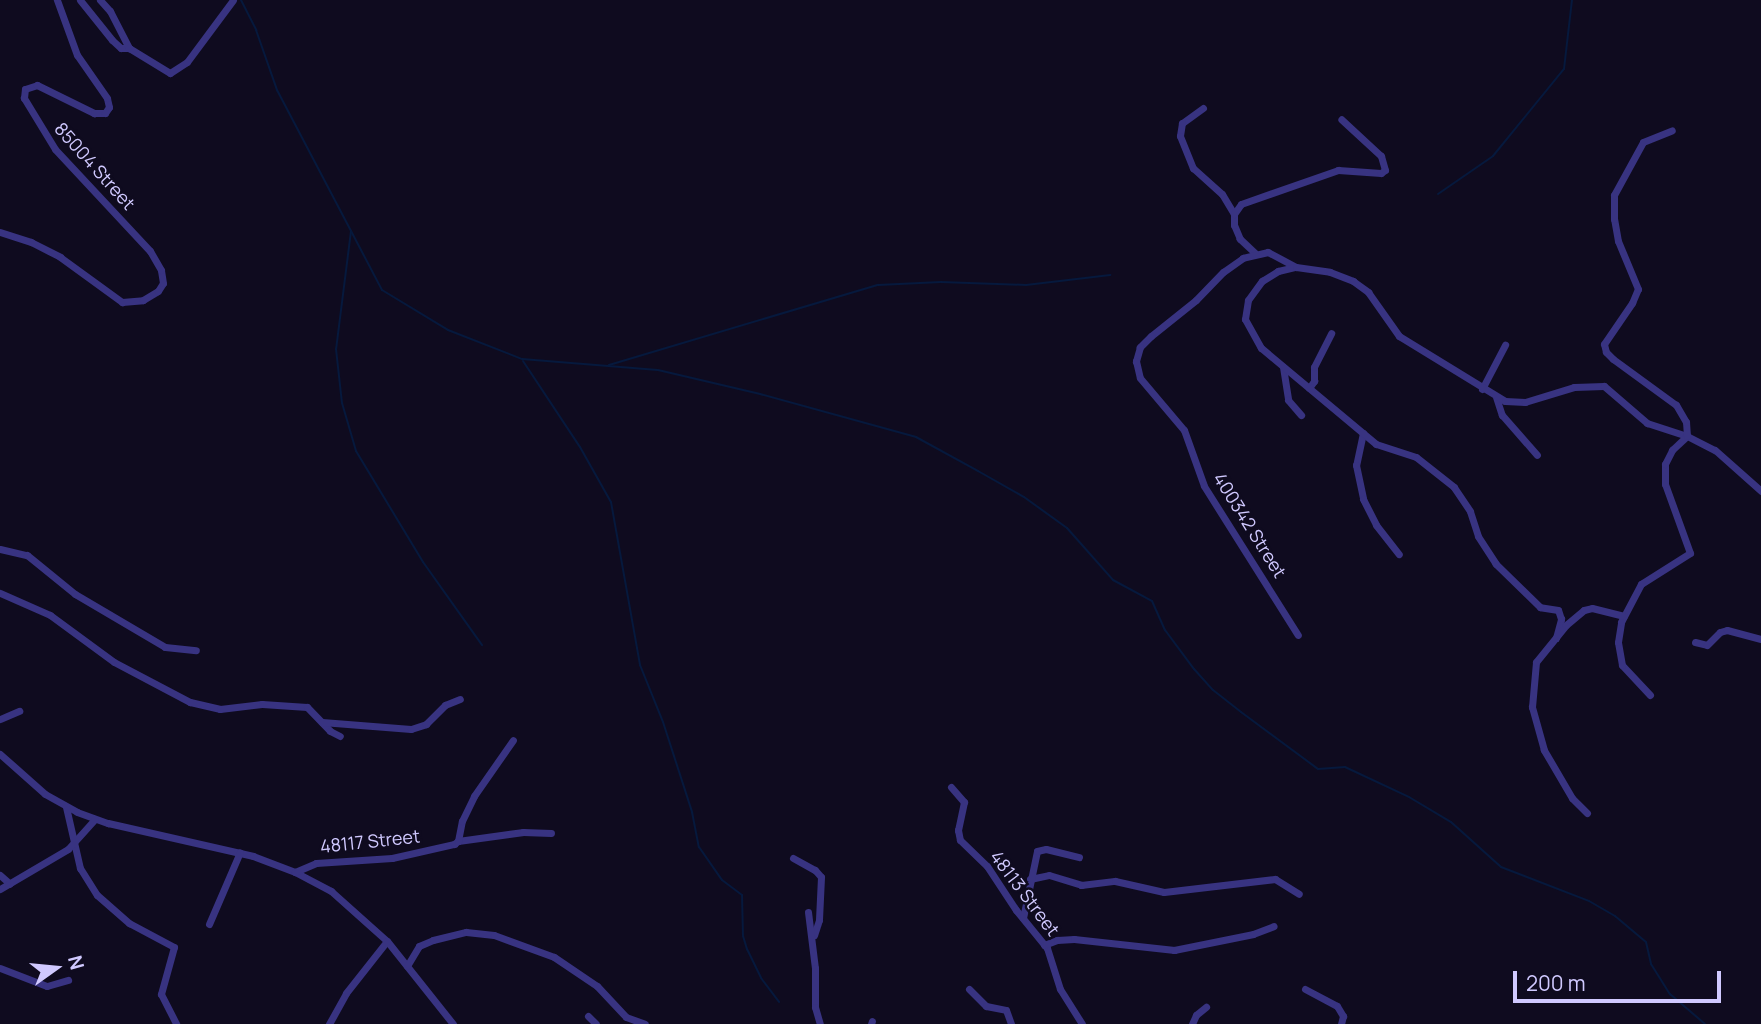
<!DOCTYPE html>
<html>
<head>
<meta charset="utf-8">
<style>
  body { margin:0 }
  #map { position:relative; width:1761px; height:1024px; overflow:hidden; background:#0f0b1f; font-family:Manrope,sans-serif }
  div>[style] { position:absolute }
  .stream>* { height:2px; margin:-1px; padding:0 1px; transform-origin:1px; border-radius:1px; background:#06193d }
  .street>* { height:7px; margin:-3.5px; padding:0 3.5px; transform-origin:3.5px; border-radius:3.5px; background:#383381 }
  span { translate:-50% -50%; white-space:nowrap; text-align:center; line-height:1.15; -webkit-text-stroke:5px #0f0b1f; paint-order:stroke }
  .street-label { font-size:18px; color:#d0c9ff }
  .north { position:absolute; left:21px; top:933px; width:70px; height:70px; -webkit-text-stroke:5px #0f0b1f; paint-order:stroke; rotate:75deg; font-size:19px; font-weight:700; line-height:28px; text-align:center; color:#d0c9ff }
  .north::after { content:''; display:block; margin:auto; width:24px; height:32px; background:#d0c9ff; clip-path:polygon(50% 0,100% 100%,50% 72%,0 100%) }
  .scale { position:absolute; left:1513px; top:971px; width:208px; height:32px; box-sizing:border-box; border:4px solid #d0c9ff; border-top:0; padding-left:9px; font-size:21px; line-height:24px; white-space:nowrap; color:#d0c9ff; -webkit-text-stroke:5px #0f0b1f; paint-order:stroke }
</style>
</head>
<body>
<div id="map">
  <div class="stream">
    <i style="left:241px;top:0;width:34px;rotate:63deg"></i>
    <i style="left:256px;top:30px;width:64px;rotate:70.7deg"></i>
    <i style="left:277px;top:90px;width:226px;rotate:62.3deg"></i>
    <i style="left:382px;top:290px;width:77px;rotate:31.2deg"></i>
    <i style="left:448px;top:330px;width:79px;rotate:21.4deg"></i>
    <i style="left:522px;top:359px;width:136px;rotate:4.6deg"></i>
    <i style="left:658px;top:370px;width:105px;rotate:13.2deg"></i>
    <i style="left:760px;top:394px;width:162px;rotate:15.4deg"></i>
    <i style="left:916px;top:437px;width:71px;rotate:28.7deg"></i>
    <i style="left:978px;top:471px;width:53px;rotate:29.5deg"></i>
    <i style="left:1024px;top:497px;width:53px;rotate:35.8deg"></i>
    <i style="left:1067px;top:528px;width:69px;rotate:48.5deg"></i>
    <i style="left:1113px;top:580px;width:44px;rotate:28.3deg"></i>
    <i style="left:1152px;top:601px;width:32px;rotate:66deg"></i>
    <i style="left:1165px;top:630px;width:49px;rotate:53.4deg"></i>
    <i style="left:1194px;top:669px;width:28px;rotate:48deg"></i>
    <i style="left:1213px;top:690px;width:36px;rotate:38deg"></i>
    <i style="left:1241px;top:712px;width:96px;rotate:36.5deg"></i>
    <i style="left:1318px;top:769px;width:27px;rotate:-4deg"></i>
    <i style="left:1345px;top:767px;width:71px;rotate:25.1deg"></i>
    <i style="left:1409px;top:797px;width:49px;rotate:30.8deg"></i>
    <i style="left:1451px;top:822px;width:67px;rotate:42deg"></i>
    <i style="left:1501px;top:867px;width:94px;rotate:21.1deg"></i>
    <i style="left:1589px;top:901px;width:30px;rotate:30deg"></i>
    <i style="left:1615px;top:916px;width:40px;rotate:40deg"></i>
    <i style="left:1646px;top:942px;width:23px;rotate:77deg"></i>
    <i style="left:1651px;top:964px;width:36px;rotate:58deg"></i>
    <i style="left:1670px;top:994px;width:46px;rotate:40.6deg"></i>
    <i style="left:1438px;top:194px;width:67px;rotate:-34.6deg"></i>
    <i style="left:1493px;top:156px;width:112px;rotate:-50.8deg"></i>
    <i style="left:1564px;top:69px;width:69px;rotate:-83.4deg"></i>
    <i style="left:351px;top:231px;width:119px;rotate:97.2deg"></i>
    <i style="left:336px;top:349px;width:54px;rotate:83.7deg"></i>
    <i style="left:342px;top:403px;width:50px;rotate:73.7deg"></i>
    <i style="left:356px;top:451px;width:130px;rotate:58.9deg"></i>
    <i style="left:423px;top:562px;width:102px;rotate:54.6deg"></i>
    <i style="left:523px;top:361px;width:103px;rotate:56.5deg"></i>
    <i style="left:580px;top:447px;width:63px;rotate:60.6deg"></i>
    <i style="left:611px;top:502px;width:166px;rotate:79.9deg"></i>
    <i style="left:640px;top:665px;width:61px;rotate:68deg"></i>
    <i style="left:663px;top:722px;width:95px;rotate:72.1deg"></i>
    <i style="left:692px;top:812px;width:36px;rotate:79deg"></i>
    <i style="left:699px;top:847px;width:40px;rotate:55.1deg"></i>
    <i style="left:722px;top:880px;width:25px;rotate:37deg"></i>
    <i style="left:742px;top:895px;width:41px;rotate:88.6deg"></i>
    <i style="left:743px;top:936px;width:14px;rotate:73deg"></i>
    <i style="left:747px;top:949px;width:32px;rotate:64deg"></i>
    <i style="left:761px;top:978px;width:30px;rotate:53deg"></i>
    <i style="left:609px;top:365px;width:281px;rotate:-16.6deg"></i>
    <i style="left:878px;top:285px;width:63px;rotate:-2.7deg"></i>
    <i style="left:941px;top:282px;width:85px;rotate:2deg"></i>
    <i style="left:1026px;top:285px;width:85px;rotate:-6.8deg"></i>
  </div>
  <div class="street">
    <i style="left:80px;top:0;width:51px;rotate:51.3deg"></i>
    <i style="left:112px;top:40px;width:12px;rotate:42deg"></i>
    <i style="left:121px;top:48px;width:8px"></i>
    <i style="left:100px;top:0;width:15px;rotate:48deg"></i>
    <i style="left:110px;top:11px;width:42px;rotate:62.8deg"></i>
    <i style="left:129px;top:48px;width:48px;rotate:31.4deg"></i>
    <i style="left:170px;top:73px;width:20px;rotate:-33deg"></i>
    <i style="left:187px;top:62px;width:77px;rotate:-53.4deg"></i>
    <i style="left:1203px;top:108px;width:26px;rotate:144deg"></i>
    <i style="left:1182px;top:123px;width:13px;rotate:99deg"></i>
    <i style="left:1180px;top:136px;width:35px;rotate:68deg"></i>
    <i style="left:1193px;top:168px;width:39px;rotate:42deg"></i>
    <i style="left:1222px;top:194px;width:23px;rotate:59deg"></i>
    <i style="left:0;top:232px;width:33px;rotate:18deg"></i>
    <i style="left:31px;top:242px;width:33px;rotate:27deg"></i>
    <i style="left:60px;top:257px;width:77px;rotate:36deg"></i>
    <i style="left:122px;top:302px;width:21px;rotate:-5deg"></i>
    <i style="left:143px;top:300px;width:17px;rotate:-31deg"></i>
    <i style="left:158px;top:291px;width:9px;rotate:-58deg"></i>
    <i style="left:163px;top:283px;width:13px;rotate:-99deg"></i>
    <i style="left:161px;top:270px;width:22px;rotate:-120deg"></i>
    <i style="left:150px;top:251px;width:139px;rotate:-133deg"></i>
    <i style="left:55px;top:149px;width:60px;rotate:-121.3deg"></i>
    <i style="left:24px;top:98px;width:9px;rotate:-84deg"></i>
    <i style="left:25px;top:89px;width:13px;rotate:-18deg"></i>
    <i style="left:37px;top:85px;width:64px;rotate:26.2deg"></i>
    <i style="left:94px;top:113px;width:11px"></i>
    <i style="left:105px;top:113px;width:7px;rotate:-56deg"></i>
    <i style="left:109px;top:107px;width:9px;rotate:-103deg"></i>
    <i style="left:107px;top:98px;width:52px;rotate:-124.9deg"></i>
    <i style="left:77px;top:55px;width:59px;rotate:-110deg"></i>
    <i style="left:1255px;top:253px;width:21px;rotate:-137deg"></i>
    <i style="left:1240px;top:239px;width:15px;rotate:-113deg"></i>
    <i style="left:1234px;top:225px;width:11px;rotate:-90deg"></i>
    <i style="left:1234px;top:214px;width:12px;rotate:-55deg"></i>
    <i style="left:1241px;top:204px;width:103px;rotate:-19.3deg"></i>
    <i style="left:1338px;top:170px;width:43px;rotate:4deg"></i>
    <i style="left:1381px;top:173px;width:5px;rotate:-37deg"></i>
    <i style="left:1385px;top:170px;width:15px;rotate:-106deg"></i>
    <i style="left:1381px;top:156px;width:54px;rotate:-137.2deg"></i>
    <i style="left:1296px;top:267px;width:32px;rotate:-152deg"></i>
    <i style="left:1268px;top:252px;width:26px;rotate:167deg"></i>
    <i style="left:1243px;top:258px;width:24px;rotate:145deg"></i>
    <i style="left:1223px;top:272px;width:39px;rotate:134deg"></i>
    <i style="left:1196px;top:300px;width:58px;rotate:141.3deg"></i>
    <i style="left:1151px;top:336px;width:16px;rotate:135deg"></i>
    <i style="left:1140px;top:347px;width:15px;rotate:106deg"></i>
    <i style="left:1136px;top:361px;width:17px;rotate:77deg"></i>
    <i style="left:1140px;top:378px;width:68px;rotate:49.8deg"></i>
    <i style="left:1184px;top:430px;width:59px;rotate:70.3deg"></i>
    <i style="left:1204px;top:486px;width:176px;rotate:57.8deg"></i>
    <i style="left:1283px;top:367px;width:33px;rotate:81deg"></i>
    <i style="left:1288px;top:400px;width:20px;rotate:49deg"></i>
    <i style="left:1309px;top:388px;width:9px;rotate:-54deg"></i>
    <i style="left:1314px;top:381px;width:14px;rotate:-90deg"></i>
    <i style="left:1314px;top:367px;width:38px;rotate:-63deg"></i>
    <i style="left:1482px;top:389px;width:50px;rotate:-62.4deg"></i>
    <i style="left:1496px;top:397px;width:19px;rotate:72deg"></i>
    <i style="left:1502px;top:415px;width:53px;rotate:48.8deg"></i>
    <i style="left:1363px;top:433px;width:33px;rotate:102deg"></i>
    <i style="left:1356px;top:465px;width:35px;rotate:78deg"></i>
    <i style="left:1363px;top:499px;width:29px;rotate:63deg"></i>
    <i style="left:1376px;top:525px;width:37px;rotate:52deg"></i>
    <i style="left:0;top:549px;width:28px;rotate:13deg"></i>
    <i style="left:27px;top:555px;width:62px;rotate:39.1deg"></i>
    <i style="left:75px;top:594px;width:104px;rotate:30.5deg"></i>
    <i style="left:165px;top:647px;width:31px;rotate:6deg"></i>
    <i style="left:0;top:593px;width:55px;rotate:23.7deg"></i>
    <i style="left:50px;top:615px;width:79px;rotate:36.3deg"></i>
    <i style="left:114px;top:662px;width:86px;rotate:27.8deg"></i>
    <i style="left:190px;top:702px;width:31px;rotate:13deg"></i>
    <i style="left:220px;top:709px;width:42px;rotate:-6.8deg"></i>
    <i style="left:262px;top:704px;width:45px;rotate:3.8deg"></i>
    <i style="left:307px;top:707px;width:33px;rotate:46deg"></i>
    <i style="left:330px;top:731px;width:11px;rotate:27deg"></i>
    <i style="left:1556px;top:638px;width:20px;rotate:-75deg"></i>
    <i style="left:1561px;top:619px;width:9px;rotate:-108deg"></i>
    <i style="left:1558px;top:610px;width:18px;rotate:-171deg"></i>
    <i style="left:1540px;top:607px;width:62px;rotate:-135.7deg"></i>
    <i style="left:1496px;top:564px;width:33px;rotate:-123deg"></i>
    <i style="left:1478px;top:536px;width:26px;rotate:-108deg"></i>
    <i style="left:1470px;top:511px;width:29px;rotate:-124deg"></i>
    <i style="left:1454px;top:487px;width:48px;rotate:-141.7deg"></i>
    <i style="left:1416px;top:457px;width:42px;rotate:-162deg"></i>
    <i style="left:1376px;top:444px;width:150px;rotate:-140.1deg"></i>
    <i style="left:1261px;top:348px;width:33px;rotate:-119deg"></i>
    <i style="left:1245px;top:319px;width:19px;rotate:-81deg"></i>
    <i style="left:1248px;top:300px;width:24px;rotate:-54deg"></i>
    <i style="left:1262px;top:281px;width:19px;rotate:-32deg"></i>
    <i style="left:1278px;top:271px;width:18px;rotate:-13deg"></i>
    <i style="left:1296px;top:267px;width:34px;rotate:8deg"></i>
    <i style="left:1330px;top:272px;width:25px;rotate:21deg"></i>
    <i style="left:1353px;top:281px;width:19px;rotate:36deg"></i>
    <i style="left:1368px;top:292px;width:54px;rotate:54.8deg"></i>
    <i style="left:1399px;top:336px;width:124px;rotate:31.5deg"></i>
    <i style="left:1505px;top:401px;width:20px;rotate:3deg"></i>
    <i style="left:1525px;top:402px;width:51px;rotate:-17deg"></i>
    <i style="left:1574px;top:387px;width:30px;rotate:-2deg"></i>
    <i style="left:1604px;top:386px;width:57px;rotate:40.7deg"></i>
    <i style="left:1647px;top:423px;width:42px;rotate:18deg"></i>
    <i style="left:1687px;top:436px;width:31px;rotate:27deg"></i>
    <i style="left:1715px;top:450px;width:62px;rotate:41.7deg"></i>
    <i style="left:1695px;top:642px;width:12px;rotate:14deg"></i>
    <i style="left:1707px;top:645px;width:18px;rotate:-45deg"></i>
    <i style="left:1720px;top:632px;width:7px;rotate:-16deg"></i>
    <i style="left:1727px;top:630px;width:35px;rotate:15deg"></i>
    <i style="left:1650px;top:695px;width:41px;rotate:-133deg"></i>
    <i style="left:1622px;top:665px;width:23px;rotate:-100deg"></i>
    <i style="left:1618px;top:642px;width:20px;rotate:-81deg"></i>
    <i style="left:1621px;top:622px;width:43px;rotate:-62.2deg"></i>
    <i style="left:1641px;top:584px;width:58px;rotate:-32.3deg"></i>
    <i style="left:1690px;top:553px;width:73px;rotate:-109.9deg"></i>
    <i style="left:1665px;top:484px;width:20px;rotate:-90deg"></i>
    <i style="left:1665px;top:464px;width:16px;rotate:-63deg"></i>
    <i style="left:1672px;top:450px;width:21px;rotate:-43deg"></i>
    <i style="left:1687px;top:436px;width:14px;rotate:-94deg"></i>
    <i style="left:1686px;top:422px;width:20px;rotate:-120deg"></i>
    <i style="left:1676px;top:405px;width:78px;rotate:-143.9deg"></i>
    <i style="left:1613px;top:359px;width:10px;rotate:-135deg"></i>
    <i style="left:1606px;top:352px;width:8px;rotate:-104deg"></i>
    <i style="left:1604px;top:344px;width:50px;rotate:-55.7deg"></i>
    <i style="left:1632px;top:303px;width:15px;rotate:-67deg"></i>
    <i style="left:1638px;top:289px;width:52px;rotate:-112.6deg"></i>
    <i style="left:1618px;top:241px;width:22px;rotate:-100deg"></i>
    <i style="left:1614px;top:219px;width:24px;rotate:-90deg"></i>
    <i style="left:1614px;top:195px;width:60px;rotate:-61.3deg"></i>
    <i style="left:1643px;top:142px;width:31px;rotate:-22deg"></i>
    <i style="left:0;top:719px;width:21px;rotate:-23deg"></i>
    <i style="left:322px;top:722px;width:89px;rotate:4.5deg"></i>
    <i style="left:411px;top:729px;width:16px;rotate:-18deg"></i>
    <i style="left:426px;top:724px;width:27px;rotate:-45deg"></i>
    <i style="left:445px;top:705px;width:16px;rotate:-22deg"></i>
    <i style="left:0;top:754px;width:60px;rotate:41.6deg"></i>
    <i style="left:45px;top:794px;width:37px;rotate:29deg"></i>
    <i style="left:77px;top:812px;width:33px;rotate:20deg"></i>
    <i style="left:108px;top:823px;width:149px;rotate:12.8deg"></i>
    <i style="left:253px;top:856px;width:45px;rotate:20.9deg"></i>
    <i style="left:295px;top:872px;width:41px;rotate:27.8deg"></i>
    <i style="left:331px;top:891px;width:75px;rotate:41.8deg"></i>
    <i style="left:387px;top:941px;width:106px;rotate:51.5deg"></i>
    <i style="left:951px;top:787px;width:20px;rotate:49deg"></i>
    <i style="left:964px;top:802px;width:29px;rotate:102deg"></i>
    <i style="left:958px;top:830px;width:10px;rotate:79deg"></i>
    <i style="left:960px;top:840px;width:37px;rotate:44deg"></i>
    <i style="left:987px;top:866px;width:53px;rotate:56.6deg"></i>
    <i style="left:1016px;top:910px;width:49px;rotate:50.8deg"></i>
    <i style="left:1047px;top:948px;width:43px;rotate:72.4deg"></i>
    <i style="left:1060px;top:989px;width:41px;rotate:57.8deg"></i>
    <i style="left:66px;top:807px;width:63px;rotate:77.1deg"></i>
    <i style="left:80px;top:868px;width:32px;rotate:58deg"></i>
    <i style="left:97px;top:895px;width:43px;rotate:41.2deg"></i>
    <i style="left:129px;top:923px;width:51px;rotate:28.1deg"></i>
    <i style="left:174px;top:947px;width:49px;rotate:105.5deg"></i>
    <i style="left:161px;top:994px;width:34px;rotate:63deg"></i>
    <i style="left:1587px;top:813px;width:21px;rotate:-135deg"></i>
    <i style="left:1572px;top:798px;width:56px;rotate:-120.3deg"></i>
    <i style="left:1544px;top:750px;width:45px;rotate:-105.6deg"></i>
    <i style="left:1532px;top:707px;width:45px;rotate:-84.9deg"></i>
    <i style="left:1536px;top:662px;width:48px;rotate:-51deg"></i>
    <i style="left:1566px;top:625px;width:23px;rotate:-40deg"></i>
    <i style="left:1584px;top:610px;width:8px;rotate:-14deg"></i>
    <i style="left:1592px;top:608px;width:33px;rotate:14deg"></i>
    <i style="left:458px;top:841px;width:66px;rotate:-7.9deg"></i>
    <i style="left:523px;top:832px;width:28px;rotate:2deg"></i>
    <i style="left:793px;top:858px;width:25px;rotate:29deg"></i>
    <i style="left:815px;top:870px;width:9px;rotate:49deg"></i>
    <i style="left:821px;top:877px;width:43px;rotate:92.7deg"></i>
    <i style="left:819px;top:920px;width:16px;rotate:108deg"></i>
    <i style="left:295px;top:872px;width:23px;rotate:-23deg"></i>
    <i style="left:316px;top:863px;width:76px;rotate:-3.8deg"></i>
    <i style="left:392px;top:858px;width:64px;rotate:-12.7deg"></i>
    <i style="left:454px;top:844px;width:5px;rotate:-37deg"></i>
    <i style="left:458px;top:841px;width:20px;rotate:-79deg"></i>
    <i style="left:462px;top:821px;width:28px;rotate:-64deg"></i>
    <i style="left:474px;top:796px;width:68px;rotate:-55.1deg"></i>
    <i style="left:0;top:875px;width:13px;rotate:42deg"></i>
    <i style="left:1030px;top:879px;width:19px;rotate:-12deg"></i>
    <i style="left:1049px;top:875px;width:34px;rotate:17deg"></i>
    <i style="left:1081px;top:885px;width:34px;rotate:-7deg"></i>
    <i style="left:1115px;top:881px;width:50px;rotate:12.7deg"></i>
    <i style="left:1164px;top:892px;width:112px;rotate:-6.7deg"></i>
    <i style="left:1275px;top:879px;width:28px;rotate:32deg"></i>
    <i style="left:0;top:889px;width:79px;rotate:-30.5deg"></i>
    <i style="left:68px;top:849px;width:40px;rotate:-48deg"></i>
    <i style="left:808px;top:912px;width:56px;rotate:82.9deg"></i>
    <i style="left:815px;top:968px;width:39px;rotate:90deg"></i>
    <i style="left:815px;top:1007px;width:18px;rotate:74deg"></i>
    <i style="left:1023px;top:918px;width:68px;rotate:-78.2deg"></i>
    <i style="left:1037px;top:851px;width:9px;rotate:-13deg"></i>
    <i style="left:1046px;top:849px;width:34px;rotate:14deg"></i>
    <i style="left:209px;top:924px;width:78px;rotate:-66.7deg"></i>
    <i style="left:1044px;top:945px;width:14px;rotate:-21deg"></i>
    <i style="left:1057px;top:940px;width:17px;rotate:-3deg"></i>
    <i style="left:1074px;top:939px;width:101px;rotate:6.3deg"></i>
    <i style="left:1174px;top:950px;width:81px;rotate:-11.4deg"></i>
    <i style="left:1253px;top:934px;width:22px;rotate:-21deg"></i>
    <i style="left:407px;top:966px;width:23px;rotate:-59deg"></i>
    <i style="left:419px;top:946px;width:15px;rotate:-23deg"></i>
    <i style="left:433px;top:940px;width:34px;rotate:-14deg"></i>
    <i style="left:466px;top:932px;width:28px;rotate:6deg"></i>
    <i style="left:494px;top:935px;width:64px;rotate:20.1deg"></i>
    <i style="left:554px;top:957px;width:52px;rotate:34deg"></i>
    <i style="left:597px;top:986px;width:42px;rotate:46.9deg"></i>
    <i style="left:626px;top:1017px;width:20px;rotate:20deg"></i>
    <i style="left:0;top:968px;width:50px;rotate:21deg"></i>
    <i style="left:47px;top:986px;width:22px;rotate:-16deg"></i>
    <i style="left:969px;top:989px;width:24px;rotate:45deg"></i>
    <i style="left:986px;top:1006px;width:20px;rotate:11deg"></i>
    <i style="left:1006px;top:1010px;width:15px;rotate:70deg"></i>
    <i style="left:1305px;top:989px;width:36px;rotate:28deg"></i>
    <i style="left:1337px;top:1006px;width:12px;rotate:59deg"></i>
    <i style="left:1343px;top:1016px;width:8px;rotate:104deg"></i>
    <i style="left:588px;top:1016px;width:11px;rotate:45deg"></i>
    <i style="left:329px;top:1024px;width:35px;rotate:-61deg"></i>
    <i style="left:346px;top:993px;width:66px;rotate:-51.7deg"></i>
    <i style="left:871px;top:1024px;width:3px;rotate:-72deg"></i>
    <i style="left:1192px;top:1024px;width:10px;rotate:-66deg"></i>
    <i style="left:1196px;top:1015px;width:13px;rotate:-39deg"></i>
  </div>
  <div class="street-label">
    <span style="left:95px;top:166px;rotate:48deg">85004 Street</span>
    <span style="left:1250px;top:525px;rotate:58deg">400342 Street</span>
    <span style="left:370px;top:841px;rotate:-6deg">48117 Street</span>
    <span style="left:1025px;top:893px;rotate:53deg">48113 Street</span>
  </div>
  <div class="north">N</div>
  <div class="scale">200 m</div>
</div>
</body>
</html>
